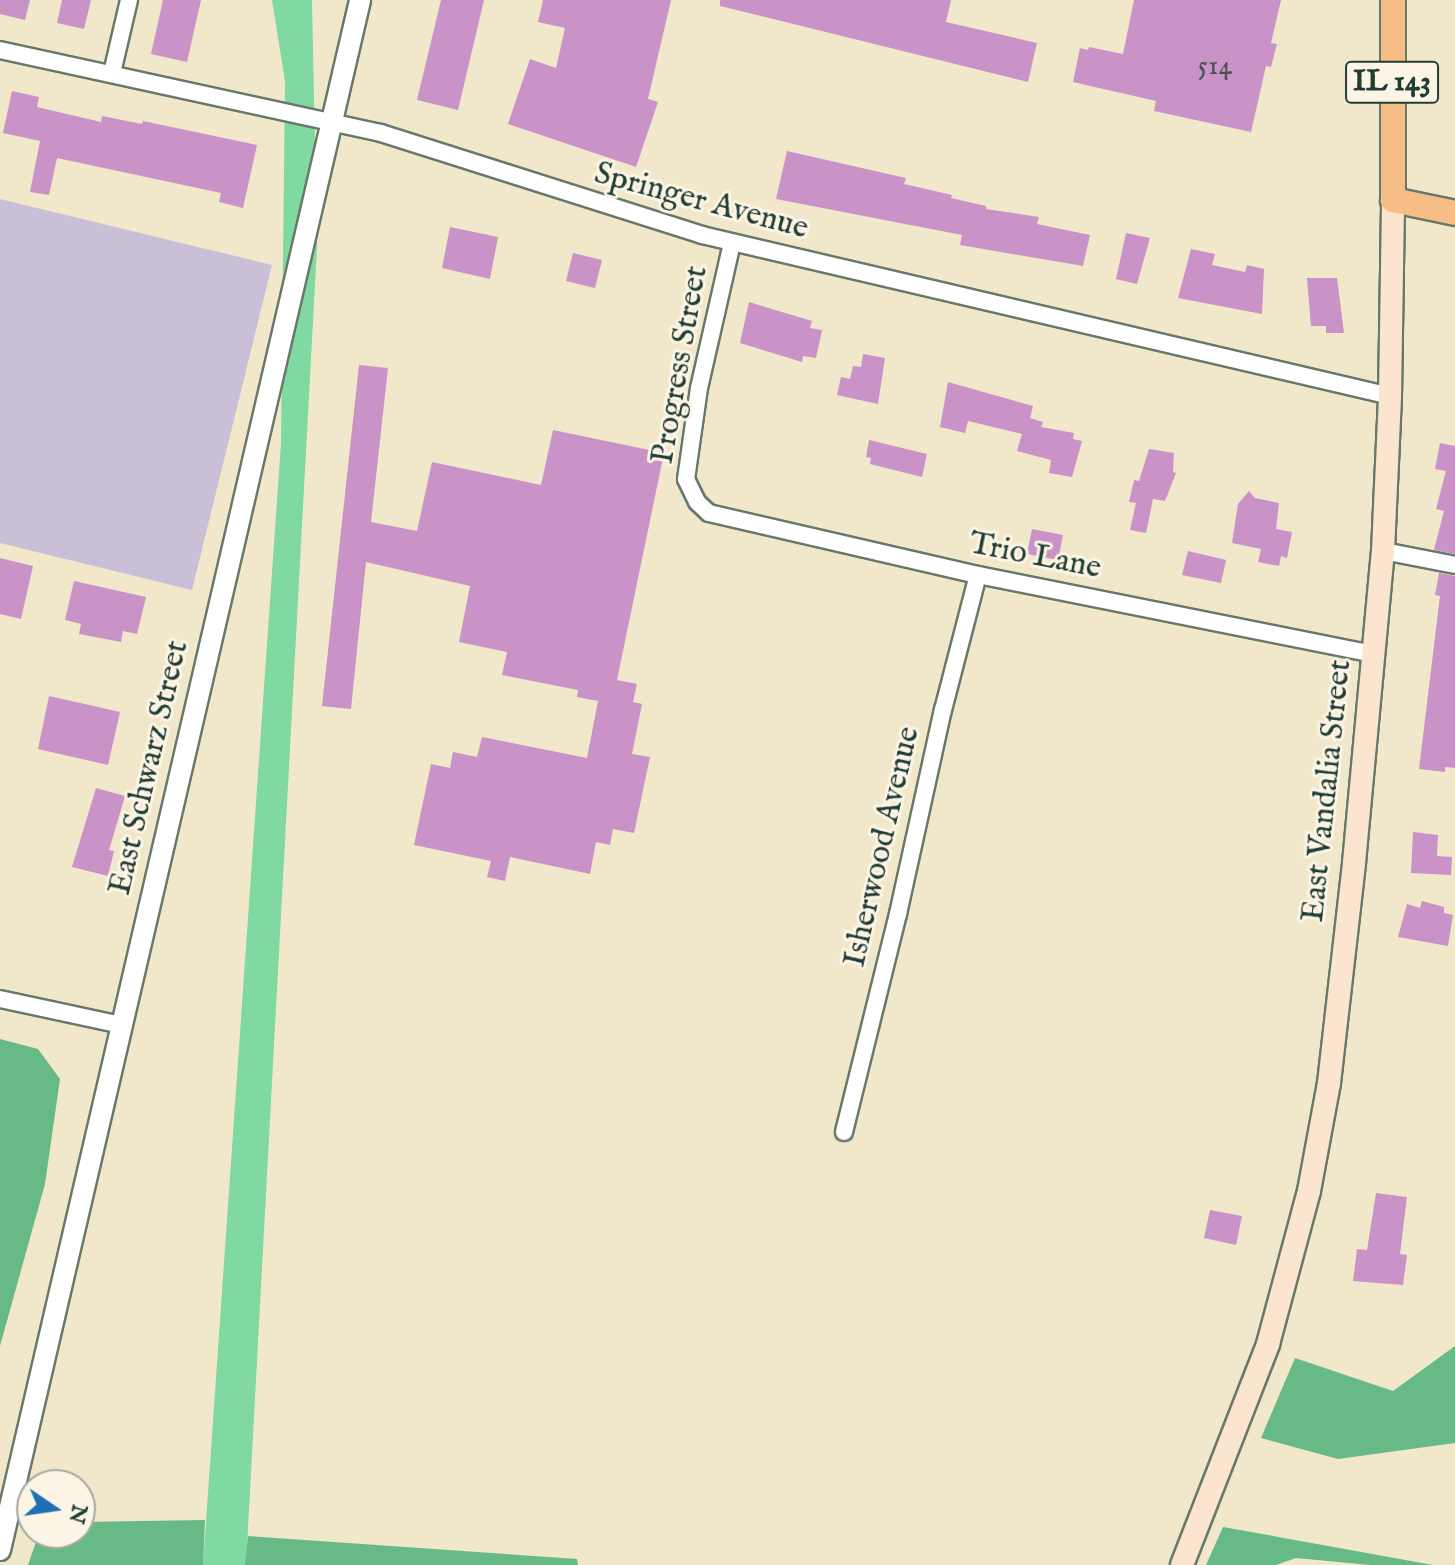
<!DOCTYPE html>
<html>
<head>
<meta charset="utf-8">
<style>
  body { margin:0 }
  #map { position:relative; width:1455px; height:1565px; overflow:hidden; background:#f1e7cb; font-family:"IM FELL English",serif }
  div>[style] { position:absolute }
  .industrial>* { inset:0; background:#c9bfd7 }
  .green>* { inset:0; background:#7fd9a0 }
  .forest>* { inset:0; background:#67b986 }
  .building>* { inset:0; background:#ca93c7 }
  .roads { filter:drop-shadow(2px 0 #687869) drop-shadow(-2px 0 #687869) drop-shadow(0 2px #687869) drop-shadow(0 -2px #687869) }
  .minor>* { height:16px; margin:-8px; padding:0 8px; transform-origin:8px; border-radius:8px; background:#fff }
  .tertiary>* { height:20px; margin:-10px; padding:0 10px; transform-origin:10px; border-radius:10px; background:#fff }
  .secondary>* { height:22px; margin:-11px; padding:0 11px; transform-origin:11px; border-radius:11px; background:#fbe5cf }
  .primary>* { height:24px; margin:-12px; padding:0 12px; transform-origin:12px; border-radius:12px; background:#f6be86 }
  span { translate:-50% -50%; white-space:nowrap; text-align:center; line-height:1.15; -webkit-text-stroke:6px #fcf5e5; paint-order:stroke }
  .number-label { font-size:28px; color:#4a5259 }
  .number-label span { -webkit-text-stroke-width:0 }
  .shield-label span { padding:2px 6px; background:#fcf5e5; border:2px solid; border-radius:6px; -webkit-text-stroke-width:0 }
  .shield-label { font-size:30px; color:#1f3d34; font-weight:700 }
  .street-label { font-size:32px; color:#1f3d34 }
  .north { position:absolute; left:16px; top:1469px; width:80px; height:80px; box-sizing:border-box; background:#fcf5e5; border:2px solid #a4ab9e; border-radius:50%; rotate:103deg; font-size:22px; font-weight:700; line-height:32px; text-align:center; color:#1f3d34 }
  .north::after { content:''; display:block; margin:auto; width:28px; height:36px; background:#1f6fb2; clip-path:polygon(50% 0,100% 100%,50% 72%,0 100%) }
</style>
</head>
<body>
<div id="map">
  <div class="industrial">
    <i style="clip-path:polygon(0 199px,272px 265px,192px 590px,0 543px)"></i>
  </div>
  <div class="green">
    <i style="clip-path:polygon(272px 0,312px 0,317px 247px,246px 1565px,203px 1565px,281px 443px,285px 81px)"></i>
  </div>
  <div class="forest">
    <i style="clip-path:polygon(0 1039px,38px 1049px,60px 1079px,45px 1184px,0 1346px)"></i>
    <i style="clip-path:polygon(1455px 1346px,1455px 1443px,1338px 1459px,1261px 1438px,1295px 1358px,1393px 1391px)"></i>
    <i style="clip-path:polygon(205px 1520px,203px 1565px,28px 1565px,39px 1533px,80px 1533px,80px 1522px)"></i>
    <i style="clip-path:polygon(1223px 1527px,1433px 1565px,1370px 1565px,1296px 1558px,1276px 1565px,1206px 1565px)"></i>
    <i style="clip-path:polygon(248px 1536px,577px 1559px,578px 1565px,245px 1565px)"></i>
  </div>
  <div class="building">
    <i style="clip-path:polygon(0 0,30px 0,25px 20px,0 14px)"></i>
    <i style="clip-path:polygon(62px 0,91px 0,84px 29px,57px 23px)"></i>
    <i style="clip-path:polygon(163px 0,201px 0,187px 62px,151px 54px)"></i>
    <i style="clip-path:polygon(441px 0,484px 0,458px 110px,417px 100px)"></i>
    <i style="clip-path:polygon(543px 0,671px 0,648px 99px,658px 102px,636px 167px,508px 124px,530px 59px,556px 68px,565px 28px,538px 22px)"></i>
    <i style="clip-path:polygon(720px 0,951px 0,946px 22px,1037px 43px,1028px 82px,720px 6px)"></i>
    <i style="clip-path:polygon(1134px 0,1281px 0,1271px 43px,1277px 44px,1271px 67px,1266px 66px,1251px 132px,1154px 111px,1156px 101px,1073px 82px,1080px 48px,1088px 50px,1089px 47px,1123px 54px)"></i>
    <i style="clip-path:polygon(12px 91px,39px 97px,37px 107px,101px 122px,102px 116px,142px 124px,143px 121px,257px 145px,243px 208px,219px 202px,221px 193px,57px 158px,49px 195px,30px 192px,40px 141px,3px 133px)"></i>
    <i style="clip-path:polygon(787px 151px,906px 178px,904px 184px,952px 195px,951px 198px,986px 206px,986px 209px,1039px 217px,1037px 224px,1090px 235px,1083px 266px,960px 245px,962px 235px,776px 199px)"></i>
    <i style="clip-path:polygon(450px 227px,498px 237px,490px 279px,442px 268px)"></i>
    <i style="clip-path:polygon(1126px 233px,1150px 238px,1137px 284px,1116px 279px)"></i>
    <i style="clip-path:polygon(1191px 249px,1215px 254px,1212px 265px,1245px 272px,1247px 265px,1264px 269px,1262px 314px,1178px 298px)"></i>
    <i style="clip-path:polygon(573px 253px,602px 260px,595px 288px,566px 281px)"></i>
    <i style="clip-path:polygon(1307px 278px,1337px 278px,1344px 333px,1326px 333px,1326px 326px,1311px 326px)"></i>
    <i style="clip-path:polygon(749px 302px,812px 321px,810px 328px,822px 330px,816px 358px,803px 356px,802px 362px,740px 343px)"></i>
    <i style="clip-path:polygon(863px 354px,885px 358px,878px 404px,837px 395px,841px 377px,850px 379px,853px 366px,861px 367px)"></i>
    <i style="clip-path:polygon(359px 365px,388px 368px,371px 522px,417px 531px,432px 462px,541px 485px,553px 430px,664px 453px,617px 680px,637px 684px,633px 702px,642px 704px,632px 754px,650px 757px,634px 833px,613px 829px,610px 845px,596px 842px,590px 874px,510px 857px,505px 881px,487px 877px,491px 861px,414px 845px,431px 764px,450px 768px,453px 752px,477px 757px,482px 737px,587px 758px,598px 701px,577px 697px,578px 690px,502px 675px,507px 652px,459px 642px,470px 586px,366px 562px,351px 709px,322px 706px)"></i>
    <i style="clip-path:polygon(948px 382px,1033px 406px,1030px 418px,1043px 422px,1041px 427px,1074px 433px,1073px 439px,1082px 441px,1072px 477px,1049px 473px,1051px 460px,1017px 451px,1022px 434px,968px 421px,965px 433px,940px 427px)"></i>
    <i style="clip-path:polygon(869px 440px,927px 454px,922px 477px,870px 464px,871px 458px,866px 457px)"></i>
    <i style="clip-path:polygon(1440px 443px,1455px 446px,1455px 554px,1434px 550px,1444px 511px,1436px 509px,1446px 471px,1435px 469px)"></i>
    <i style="clip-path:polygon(1149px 449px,1174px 453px,1173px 472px,1176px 473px,1165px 501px,1153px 499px,1146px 533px,1130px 530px,1136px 503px,1129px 502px,1134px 480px,1139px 481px)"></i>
    <i style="clip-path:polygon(1249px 491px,1255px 498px,1279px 503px,1276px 529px,1292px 532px,1287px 558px,1281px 556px,1279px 566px,1258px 562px,1261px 549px,1232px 543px,1238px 504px)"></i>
    <i style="clip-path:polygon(1032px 529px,1063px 535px,1058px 560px,1027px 554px)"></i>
    <i style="clip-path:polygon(1188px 551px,1226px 560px,1221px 583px,1182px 575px)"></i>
    <i style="clip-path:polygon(0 558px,33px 566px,21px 619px,0 614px)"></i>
    <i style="clip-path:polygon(1439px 573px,1455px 576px,1455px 768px,1445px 767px,1445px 772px,1419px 769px,1440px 596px,1435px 595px)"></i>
    <i style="clip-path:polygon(74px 581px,146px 597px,137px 634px,123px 631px,121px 642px,79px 634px,81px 624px,65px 620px)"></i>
    <i style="clip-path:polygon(49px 696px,120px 712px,108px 765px,38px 749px)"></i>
    <i style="clip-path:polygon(96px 788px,125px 796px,109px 850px,114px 851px,108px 876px,72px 867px)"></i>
    <i style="clip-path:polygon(1413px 832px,1438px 835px,1437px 856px,1452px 857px,1451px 875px,1411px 873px)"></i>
    <i style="clip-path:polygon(1422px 901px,1444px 907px,1444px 913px,1453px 915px,1448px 946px,1398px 937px,1407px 904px,1420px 908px)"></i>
    <i style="clip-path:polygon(1376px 1193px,1407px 1197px,1400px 1254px,1407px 1255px,1403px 1285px,1353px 1281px,1357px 1249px,1367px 1250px)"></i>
    <i style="clip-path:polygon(1210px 1210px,1242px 1216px,1236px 1245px,1204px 1238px)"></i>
  </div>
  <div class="roads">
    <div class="minor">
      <i style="left:0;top:50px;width:390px;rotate:12.3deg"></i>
      <i style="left:381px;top:133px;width:337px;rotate:17.6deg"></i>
      <i style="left:702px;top:235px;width:707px;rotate:13.17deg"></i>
      <i style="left:112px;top:73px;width:75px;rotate:-76.9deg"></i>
      <i style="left:732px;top:243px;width:149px;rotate:102.8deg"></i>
      <i style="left:699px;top:388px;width:92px;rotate:98.1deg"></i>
      <i style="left:686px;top:479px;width:25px;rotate:64deg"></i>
      <i style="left:697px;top:502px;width:16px;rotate:43deg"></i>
      <i style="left:709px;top:513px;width:276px;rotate:13deg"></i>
      <i style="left:978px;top:575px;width:404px;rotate:11.3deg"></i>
      <i style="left:1383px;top:551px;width:73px;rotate:11deg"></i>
      <i style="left:0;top:999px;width:124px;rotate:12.1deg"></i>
      <i style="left:844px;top:1132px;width:225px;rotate:-76.1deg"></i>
      <i style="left:898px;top:914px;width:209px;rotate:-77.6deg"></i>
      <i style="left:943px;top:710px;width:139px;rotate:-75.5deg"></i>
    </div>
    <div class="tertiary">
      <i style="left:0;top:1550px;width:1591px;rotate:-76.92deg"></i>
    </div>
    <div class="secondary">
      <i style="left:1182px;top:1565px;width:237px;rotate:-68.7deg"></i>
      <i style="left:1268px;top:1344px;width:158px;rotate:-75deg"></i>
      <i style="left:1309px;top:1191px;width:110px;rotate:-79.5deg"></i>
      <i style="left:1329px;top:1083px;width:221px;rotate:-83.5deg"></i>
      <i style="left:1354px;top:863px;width:313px;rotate:-84.7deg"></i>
      <i style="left:1383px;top:551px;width:155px;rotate:-87.4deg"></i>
      <i style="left:1390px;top:396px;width:196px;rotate:-89.1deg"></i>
    </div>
    <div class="primary">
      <i style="left:1393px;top:0;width:200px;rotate:90deg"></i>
      <i style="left:1393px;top:200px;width:63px;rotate:11.8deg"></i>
    </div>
  </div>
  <div class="number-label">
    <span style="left:1215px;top:67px">514</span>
  </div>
  <div class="shield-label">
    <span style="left:1392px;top:82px">IL 143</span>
  </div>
  <div class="street-label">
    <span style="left:701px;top:202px;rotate:15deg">Springer Avenue</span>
    <span style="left:681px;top:365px;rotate:-80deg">Progress Street</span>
    <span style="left:1035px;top:557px;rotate:11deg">Trio Lane</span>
    <span style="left:150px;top:768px;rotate:-77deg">East Schwarz Street</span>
    <span style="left:1328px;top:791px;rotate:-84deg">East Vandalia Street</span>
    <span style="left:883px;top:847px;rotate:-77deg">Isherwood Avenue</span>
  </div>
  <div class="north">N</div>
</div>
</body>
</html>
